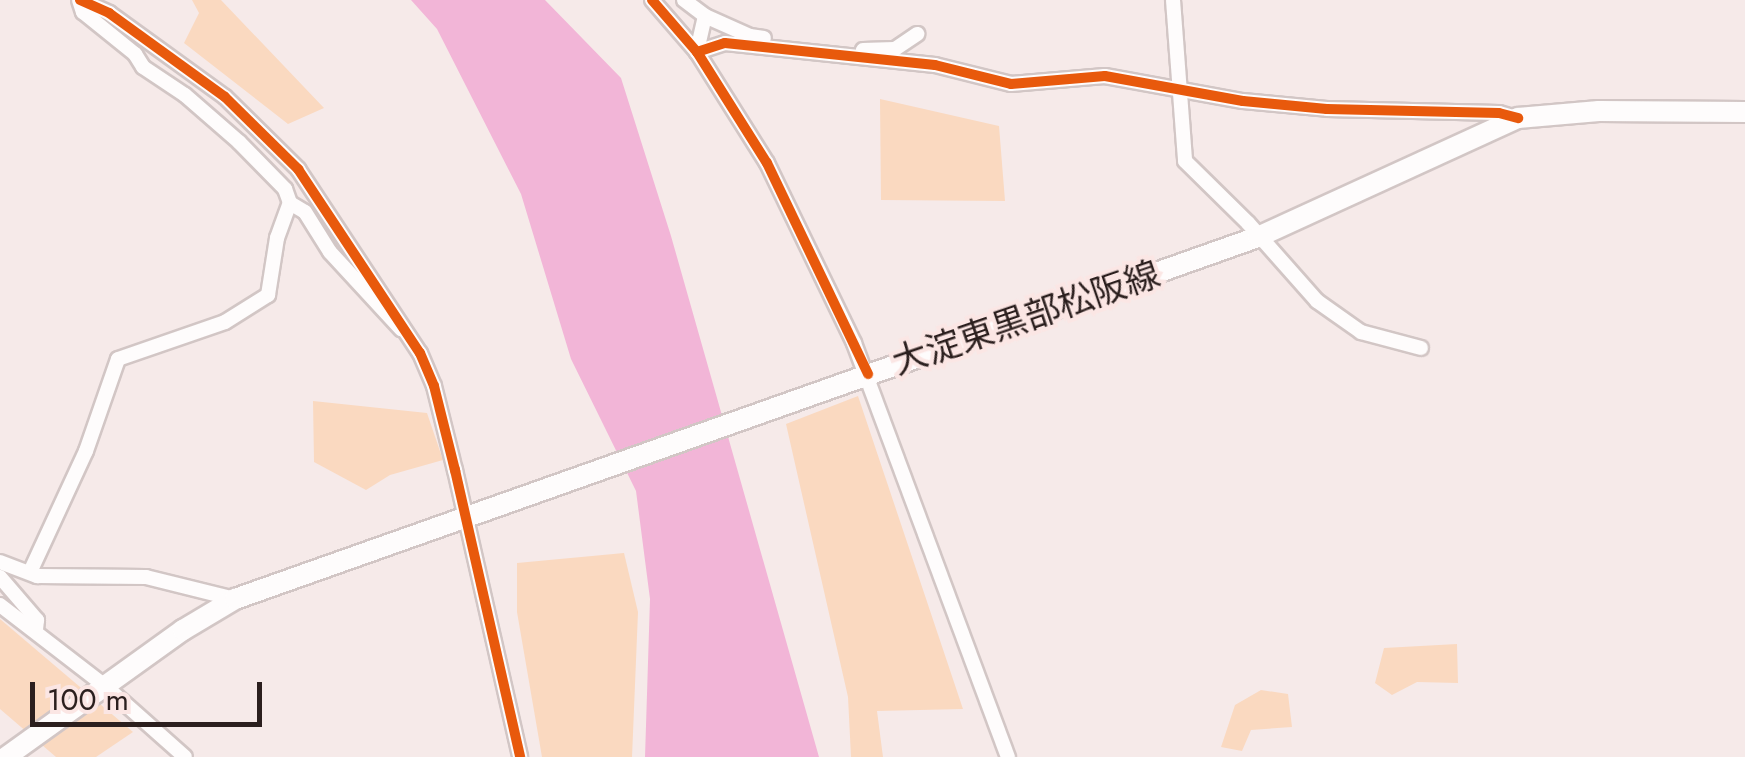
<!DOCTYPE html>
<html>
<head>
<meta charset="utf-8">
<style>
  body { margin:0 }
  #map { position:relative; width:1745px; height:757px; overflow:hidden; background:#f6eae9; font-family:Jost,"Noto Sans JP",sans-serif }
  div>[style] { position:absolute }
  .green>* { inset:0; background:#fad9c0 }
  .water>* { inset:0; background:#f2b5d7 }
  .roads { filter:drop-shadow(2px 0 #d2c6c5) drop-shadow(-2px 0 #d2c6c5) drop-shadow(0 2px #d2c6c5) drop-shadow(0 -2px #d2c6c5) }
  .street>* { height:14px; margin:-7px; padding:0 7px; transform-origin:7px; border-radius:7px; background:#fefcfc }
  .secondary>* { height:20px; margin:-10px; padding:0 10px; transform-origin:10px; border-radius:10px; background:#fefcfc }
  .cycleway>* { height:10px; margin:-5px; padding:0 5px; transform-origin:5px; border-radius:5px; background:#e8590c }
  span { translate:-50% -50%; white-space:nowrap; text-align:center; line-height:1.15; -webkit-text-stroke:8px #fbe6e4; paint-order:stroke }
  .street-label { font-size:35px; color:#2b1f1e }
  .scale { position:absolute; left:30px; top:682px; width:232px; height:45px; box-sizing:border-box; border:5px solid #2b1f1e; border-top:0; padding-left:12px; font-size:30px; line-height:35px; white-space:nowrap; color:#2b1f1e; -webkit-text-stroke:8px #fbe6e4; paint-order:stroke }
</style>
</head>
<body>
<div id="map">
  <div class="green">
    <i style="clip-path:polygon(192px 0,221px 0,324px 108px,288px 124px,184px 43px,199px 13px)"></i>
    <i style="clip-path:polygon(880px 99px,999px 126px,1005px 201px,881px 200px)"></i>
    <i style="clip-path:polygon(858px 396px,963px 709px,877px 711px,883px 757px,851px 757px,848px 697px,786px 424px)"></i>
    <i style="clip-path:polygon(313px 401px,427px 413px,443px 460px,390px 475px,366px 490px,314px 462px)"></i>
    <i style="clip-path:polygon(624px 553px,638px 612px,632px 757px,542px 757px,517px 612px,517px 563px)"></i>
    <i style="clip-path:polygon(0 619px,133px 732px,96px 757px,56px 757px,0 709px)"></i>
    <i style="clip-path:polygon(1457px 644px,1458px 683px,1417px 682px,1392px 695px,1375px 683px,1384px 648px)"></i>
    <i style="clip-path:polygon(1261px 690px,1288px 694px,1292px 727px,1251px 730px,1242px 751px,1221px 747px,1235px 705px)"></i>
  </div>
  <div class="water">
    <i style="clip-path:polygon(411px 0,545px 0,621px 78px,671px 236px,819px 757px,645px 757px,650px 599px,636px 491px,571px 359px,521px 194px,437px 29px)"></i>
  </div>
  <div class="roads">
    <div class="street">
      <i style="left:79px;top:0;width:13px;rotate:72deg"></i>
      <i style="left:83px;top:12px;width:67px;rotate:38.9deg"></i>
      <i style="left:135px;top:54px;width:15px;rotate:58deg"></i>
      <i style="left:143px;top:67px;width:50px;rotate:33.7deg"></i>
      <i style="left:185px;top:95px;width:72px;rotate:41deg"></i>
      <i style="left:239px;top:142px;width:66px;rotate:45.6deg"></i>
      <i style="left:285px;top:189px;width:15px;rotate:70deg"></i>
      <i style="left:80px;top:0;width:32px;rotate:24deg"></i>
      <i style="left:109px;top:13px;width:143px;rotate:35.9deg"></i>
      <i style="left:225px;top:97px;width:103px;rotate:44.6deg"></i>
      <i style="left:298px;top:169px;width:221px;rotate:56.5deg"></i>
      <i style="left:420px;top:353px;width:36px;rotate:67deg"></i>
      <i style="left:434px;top:386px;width:87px;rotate:76deg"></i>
      <i style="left:455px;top:470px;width:294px;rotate:77.2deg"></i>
      <i style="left:652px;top:0;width:69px;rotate:49.1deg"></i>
      <i style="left:697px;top:52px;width:131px;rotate:57.8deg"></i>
      <i style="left:767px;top:163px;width:200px;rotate:64.2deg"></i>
      <i style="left:854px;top:343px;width:442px;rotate:69.6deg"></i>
      <i style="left:684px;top:0;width:26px;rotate:37deg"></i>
      <i style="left:705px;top:16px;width:37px;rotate:103deg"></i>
      <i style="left:1173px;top:0;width:161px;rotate:85.7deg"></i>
      <i style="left:1185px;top:161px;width:88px;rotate:44.5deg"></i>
      <i style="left:1248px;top:223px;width:104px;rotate:48.5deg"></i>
      <i style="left:1317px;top:301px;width:54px;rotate:35.2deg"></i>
      <i style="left:1361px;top:332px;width:62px;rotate:14.9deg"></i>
      <i style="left:705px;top:16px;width:49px;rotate:24deg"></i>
      <i style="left:750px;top:36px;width:14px;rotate:8deg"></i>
      <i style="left:863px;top:50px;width:32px;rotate:-2deg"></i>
      <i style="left:895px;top:49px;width:27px;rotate:-34deg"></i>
      <i style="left:697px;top:52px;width:29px;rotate:-18deg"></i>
      <i style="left:725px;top:43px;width:211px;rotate:6deg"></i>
      <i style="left:935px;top:65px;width:78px;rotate:14deg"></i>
      <i style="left:1011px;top:84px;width:94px;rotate:-4.9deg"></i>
      <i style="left:1105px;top:76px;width:140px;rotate:10.3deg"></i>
      <i style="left:1243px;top:101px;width:84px;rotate:5.4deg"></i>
      <i style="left:1327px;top:109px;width:172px;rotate:1.3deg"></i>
      <i style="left:1499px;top:113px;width:19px;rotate:16deg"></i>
      <i style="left:0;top:562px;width:40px;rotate:21deg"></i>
      <i style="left:37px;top:576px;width:109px;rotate:0.5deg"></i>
      <i style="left:146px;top:577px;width:92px;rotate:13.9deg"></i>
      <i style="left:31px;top:570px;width:131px;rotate:-65.2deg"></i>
      <i style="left:86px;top:451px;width:97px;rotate:-70.8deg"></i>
      <i style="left:118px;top:359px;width:113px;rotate:-19.1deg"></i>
      <i style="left:225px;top:322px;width:51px;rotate:-32.1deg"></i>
      <i style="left:268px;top:295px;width:58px;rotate:-81deg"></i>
      <i style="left:277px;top:238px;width:37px;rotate:-70deg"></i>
      <i style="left:290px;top:203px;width:17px;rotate:31deg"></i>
      <i style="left:305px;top:212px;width:47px;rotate:58deg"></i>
      <i style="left:330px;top:252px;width:105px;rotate:47.3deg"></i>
      <i style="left:0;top:577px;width:57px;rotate:49.3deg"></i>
      <i style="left:37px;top:620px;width:10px;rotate:96deg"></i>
      <i style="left:0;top:605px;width:131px;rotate:37.6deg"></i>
      <i style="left:104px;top:685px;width:108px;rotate:41.6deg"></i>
    </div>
    <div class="secondary">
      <i style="left:6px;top:757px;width:218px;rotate:-35.7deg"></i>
      <i style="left:183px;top:630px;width:61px;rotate:-30.8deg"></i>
      <i style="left:235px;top:599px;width:1085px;rotate:-19.49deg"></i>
      <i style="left:1258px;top:237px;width:286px;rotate:-24.6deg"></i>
      <i style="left:1518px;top:118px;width:81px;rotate:-4.9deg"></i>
      <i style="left:1599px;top:111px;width:146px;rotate:0.4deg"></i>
    </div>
  </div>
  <div class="cycleway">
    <i style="left:80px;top:0;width:32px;rotate:24deg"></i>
    <i style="left:109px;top:13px;width:143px;rotate:35.9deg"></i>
    <i style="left:225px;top:97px;width:103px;rotate:44.6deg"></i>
    <i style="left:298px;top:169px;width:221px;rotate:56.5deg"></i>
    <i style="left:420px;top:353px;width:36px;rotate:67deg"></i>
    <i style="left:434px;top:386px;width:87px;rotate:76deg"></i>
    <i style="left:455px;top:470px;width:294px;rotate:77.2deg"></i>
    <i style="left:652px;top:0;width:69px;rotate:49.1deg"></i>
    <i style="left:697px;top:52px;width:131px;rotate:57.8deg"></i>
    <i style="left:767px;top:163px;width:234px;rotate:64.4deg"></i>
    <i style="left:697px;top:52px;width:29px;rotate:-18deg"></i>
    <i style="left:725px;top:43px;width:211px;rotate:6deg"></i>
    <i style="left:935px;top:65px;width:78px;rotate:14deg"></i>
    <i style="left:1011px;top:84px;width:94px;rotate:-4.9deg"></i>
    <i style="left:1105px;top:76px;width:140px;rotate:10.3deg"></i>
    <i style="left:1243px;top:101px;width:84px;rotate:5.4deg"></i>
    <i style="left:1327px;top:109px;width:172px;rotate:1.3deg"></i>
    <i style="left:1499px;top:113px;width:20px;rotate:15deg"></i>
  </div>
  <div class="street-label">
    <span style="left:1026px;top:318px;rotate:-19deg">大淀東黒部松阪線</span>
  </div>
  <div class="scale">100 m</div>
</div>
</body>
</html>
